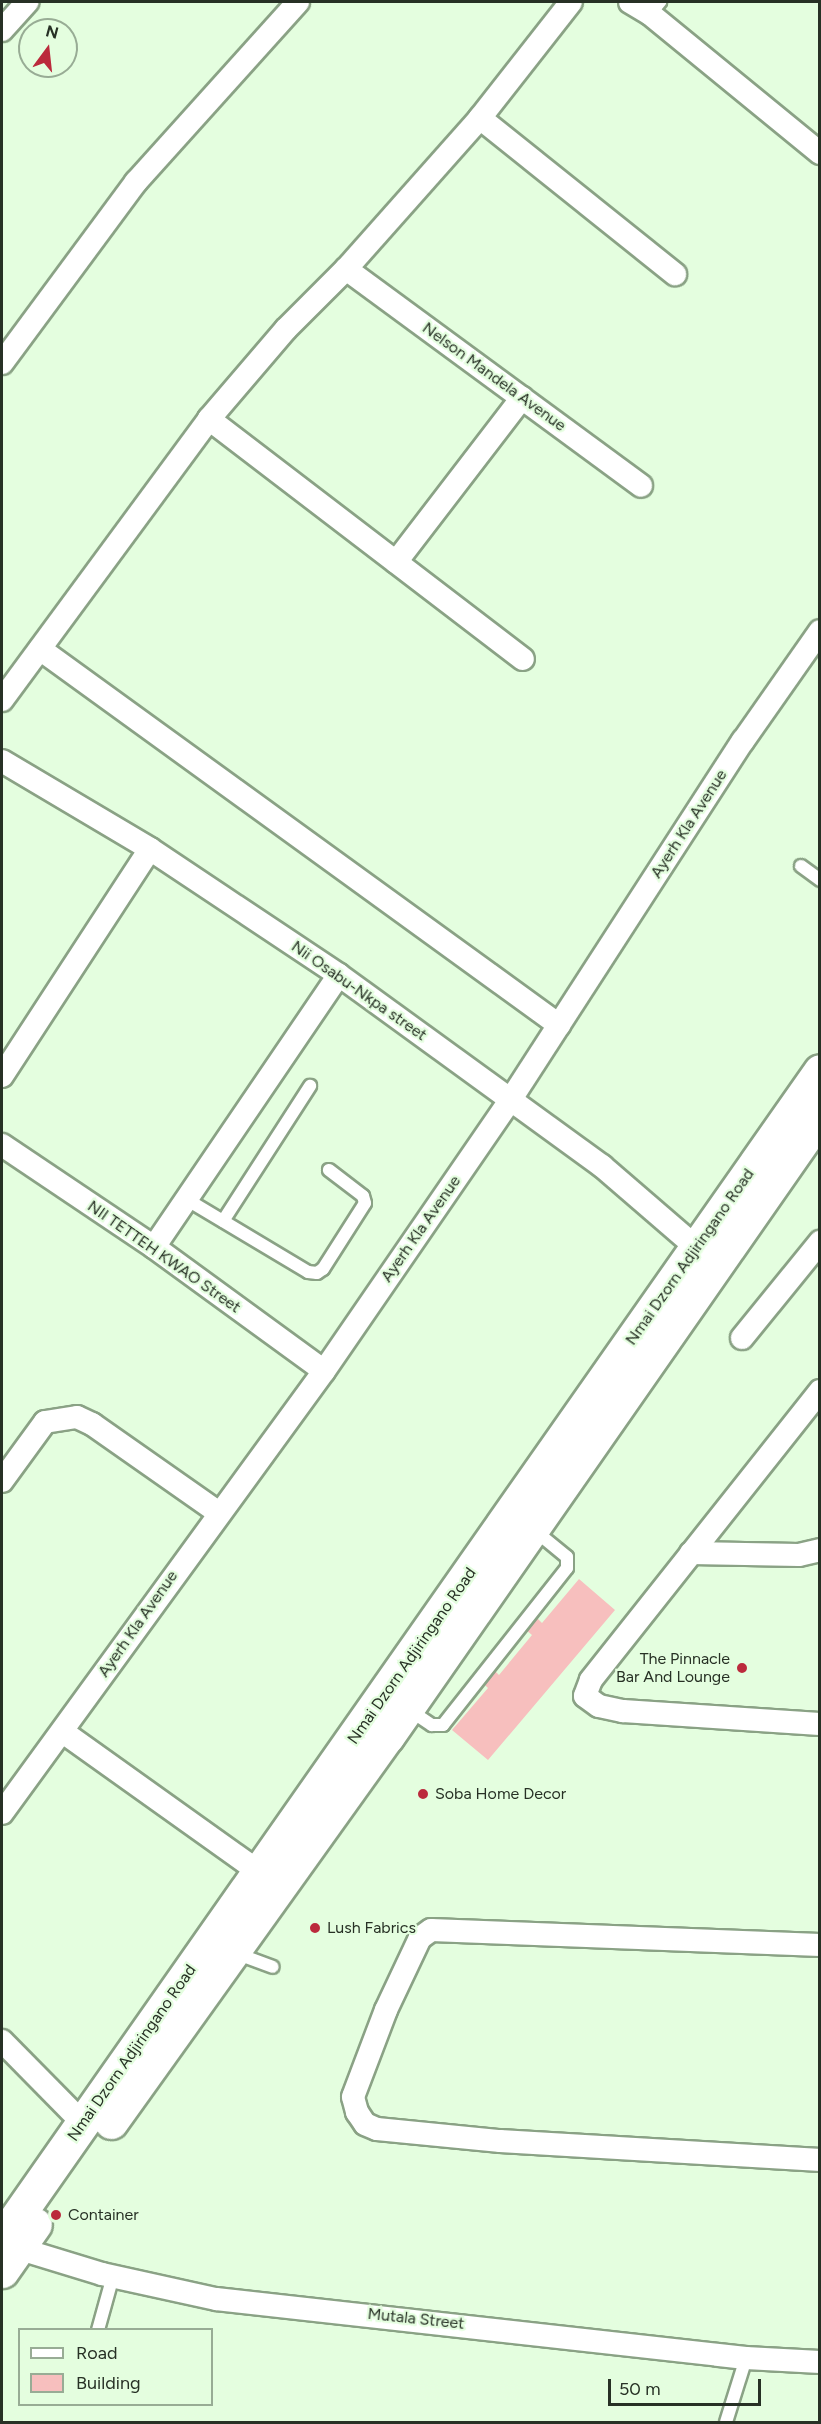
<!DOCTYPE html>
<html>
<head>
<meta charset="utf-8">
<style>
  body { margin:0 }
  #map { position:relative; width:821px; height:2424px; overflow:hidden; background:#e4fedf; font-family:Figtree,sans-serif }
  div>[style] { position:absolute }
  .building>* { inset:0; background:#f7bfbe }
  .roads { filter:drop-shadow(2px 0 #8aa285) drop-shadow(-2px 0 #8aa285) drop-shadow(0 2px #8aa285) drop-shadow(0 -2px #8aa285) }
  .service>* { height:12px; margin:-6px; padding:0 6px; transform-origin:6px; border-radius:6px; background:#fff }
  .minor>* { height:22px; margin:-11px; padding:0 11px; transform-origin:11px; border-radius:11px; background:#fff }
  .secondary>* { height:33px; margin:-16.5px; padding:0 16.5px; transform-origin:16.5px; border-radius:16.5px; background:#fff }
  .dots>* { width:16px; height:16px; translate:-50% -50%; box-sizing:border-box; border:3px solid #e4fedf; border-radius:50% }
  span { translate:-50% -50%; white-space:nowrap; text-align:center; line-height:1.15; -webkit-text-stroke:4.5px #e4fedf; paint-order:stroke }
  .street-label { font-size:16px; color:#273125 }
  .poi-label { font-size:16px; color:#273125 }
  .right { translate:-100% -50%; text-align:right }
  .left { translate:0 -50%; text-align:left }
  .frame { position:absolute; inset:0; border:3px solid #273125; pointer-events:none }
  .legend { position:absolute; left:18px; top:2328px; width:195px; height:78px; box-sizing:border-box; background:#e4fedf; border:2px solid #98ac95; margin:0; padding:8px 10px; list-style:none; font-size:18px; color:#273125 }
  .legend li { display:flex; align-items:center; gap:12px; height:30px }
  .legend b { width:30px; border:2px solid #98ac95 }
  .north { position:absolute; left:18px; top:18px; width:60px; height:60px; box-sizing:border-box; background:#e4fedf; border:2px solid #98ac95; border-radius:50%; rotate:15deg; font-size:16px; font-weight:700; line-height:24px; text-align:center; color:#273125 }
  .north::after { content:''; display:block; margin:auto; width:21px; height:27px; background:#bb2a3c; clip-path:polygon(50% 0,100% 100%,50% 72%,0 100%) }
  .scale { position:absolute; left:608px; top:2379px; width:153px; height:27px; box-sizing:border-box; border:3px solid #273125; border-top:0; padding-left:8px; font-size:18px; line-height:21px; white-space:nowrap; color:#273125; -webkit-text-stroke:4px #e4fedf; paint-order:stroke }
</style>
</head>
<body>
<div id="map">
  <div class="building">
    <i style="clip-path:polygon(579px 1579px,615px 1610px,488px 1760px,452px 1730px,488px 1688px,483px 1683px,494px 1670px,499px 1675px,532px 1635px,526px 1630px,537px 1618px,542px 1623px)"></i>
  </div>
  <div class="roads">
    <div class="service">
      <i style="left:650px;top:14px;width:16px;rotate:-50deg"></i>
      <i style="left:801px;top:866px;width:24px;rotate:36deg"></i>
      <i style="left:186px;top:1199px;width:142px;rotate:30.9deg"></i>
      <i style="left:308px;top:1272px;width:9px;rotate:6deg"></i>
      <i style="left:317px;top:1273px;width:7px;rotate:-34deg"></i>
      <i style="left:323px;top:1269px;width:78px;rotate:-57.5deg"></i>
      <i style="left:365px;top:1203px;width:7px;rotate:-106deg"></i>
      <i style="left:363px;top:1196px;width:43px;rotate:-142.6deg"></i>
      <i style="left:223px;top:1221px;width:161px;rotate:-57.2deg"></i>
      <i style="left:408px;top:1709px;width:29px;rotate:34deg"></i>
      <i style="left:432px;top:1725px;width:11px"></i>
      <i style="left:443px;top:1725px;width:200px;rotate:-51.7deg"></i>
      <i style="left:567px;top:1568px;width:11px;rotate:-90deg"></i>
      <i style="left:567px;top:1557px;width:44px;rotate:-140.5deg"></i>
      <i style="left:235px;top:1953px;width:40px;rotate:20.2deg"></i>
      <i style="left:98px;top:2330px;width:56px;rotate:-74.5deg"></i>
      <i style="left:726px;top:2422px;width:67px;rotate:-72.6deg"></i>
    </div>
    <div class="minor">
      <i style="left:630px;top:2px;width:23px;rotate:31deg"></i>
      <i style="left:650px;top:14px;width:220px;rotate:39.3deg"></i>
      <i style="left:2px;top:30px;width:38px;rotate:-48deg"></i>
      <i style="left:480px;top:118px;width:250px;rotate:38.7deg"></i>
      <i style="left:346px;top:269px;width:366px;rotate:36.3deg"></i>
      <i style="left:2px;top:363px;width:225px;rotate:-53.5deg"></i>
      <i style="left:136px;top:182px;width:242px;rotate:-48deg"></i>
      <i style="left:209px;top:419px;width:395px;rotate:37.4deg"></i>
      <i style="left:396px;top:562px;width:207px;rotate:-52.5deg"></i>
      <i style="left:40px;top:649px;width:641px;rotate:35.92deg"></i>
      <i style="left:2px;top:700px;width:349px;rotate:-53.6deg"></i>
      <i style="left:209px;top:419px;width:118px;rotate:-49.5deg"></i>
      <i style="left:286px;top:329px;width:85px;rotate:-45deg"></i>
      <i style="left:346px;top:269px;width:202px;rotate:-48.4deg"></i>
      <i style="left:480px;top:118px;width:147px;rotate:-51.9deg"></i>
      <i style="left:2px;top:761px;width:172px;rotate:30.7deg"></i>
      <i style="left:150px;top:849px;width:227px;rotate:33.7deg"></i>
      <i style="left:339px;top:975px;width:325px;rotate:36deg"></i>
      <i style="left:602px;top:1166px;width:125px;rotate:40.8deg"></i>
      <i style="left:2px;top:1076px;width:271px;rotate:-56.9deg"></i>
      <i style="left:2px;top:1145px;width:183px;rotate:33.9deg"></i>
      <i style="left:154px;top:1247px;width:210px;rotate:36.1deg"></i>
      <i style="left:154px;top:1247px;width:329px;rotate:-55.8deg"></i>
      <i style="left:742px;top:1338px;width:124px;rotate:-50.9deg"></i>
      <i style="left:820px;top:1391px;width:369px;rotate:128.4deg"></i>
      <i style="left:591px;top:1680px;width:17px;rotate:111deg"></i>
      <i style="left:585px;top:1696px;width:17px;rotate:36deg"></i>
      <i style="left:599px;top:1706px;width:25px;rotate:12deg"></i>
      <i style="left:623px;top:1711px;width:197px;rotate:3.8deg"></i>
      <i style="left:2px;top:1481px;width:73px;rotate:-53.9deg"></i>
      <i style="left:45px;top:1422px;width:32px;rotate:-9deg"></i>
      <i style="left:77px;top:1417px;width:17px;rotate:25deg"></i>
      <i style="left:92px;top:1424px;width:155px;rotate:35deg"></i>
      <i style="left:691px;top:1553px;width:108px;rotate:1.1deg"></i>
      <i style="left:799px;top:1555px;width:22px;rotate:-13deg"></i>
      <i style="left:63px;top:1732px;width:241px;rotate:35.5deg"></i>
      <i style="left:2px;top:1813px;width:547px;rotate:-53.93deg"></i>
      <i style="left:324px;top:1371px;width:330px;rotate:-55.5deg"></i>
      <i style="left:511px;top:1099px;width:427px;rotate:-57.1deg"></i>
      <i style="left:743px;top:741px;width:134px;rotate:-55deg"></i>
      <i style="left:820px;top:1945px;width:389px;rotate:-177.8deg"></i>
      <i style="left:431px;top:1930px;width:14px;rotate:144deg"></i>
      <i style="left:420px;top:1938px;width:80px;rotate:115.3deg"></i>
      <i style="left:386px;top:2010px;width:93px;rotate:110.8deg"></i>
      <i style="left:353px;top:2097px;width:16px;rotate:75deg"></i>
      <i style="left:357px;top:2112px;width:14px;rotate:56deg"></i>
      <i style="left:365px;top:2124px;width:13px;rotate:23deg"></i>
      <i style="left:377px;top:2129px;width:124px;rotate:5.6deg"></i>
      <i style="left:500px;top:2141px;width:321px;rotate:3.4deg"></i>
      <i style="left:2px;top:2041px;width:115px;rotate:45.4deg"></i>
      <i style="left:17px;top:2248px;width:89px;rotate:17deg"></i>
      <i style="left:102px;top:2274px;width:117px;rotate:12.4deg"></i>
      <i style="left:216px;top:2299px;width:533px;rotate:6.35deg"></i>
      <i style="left:746px;top:2358px;width:74px;rotate:3.1deg"></i>
    </div>
    <div class="secondary">
      <i style="left:111px;top:2122px;width:474px;rotate:-54.4deg"></i>
      <i style="left:387px;top:1737px;width:757px;rotate:-55.11deg"></i>
      <i style="left:2px;top:2238px;width:1425px;rotate:-54.97deg"></i>
      <i style="left:2px;top:2271px;width:57px;rotate:-54.9deg"></i>
    </div>
  </div>
  <div class="dots">
    <i style="left:742px;top:1668px;background:#bb2a3c"></i>
    <i style="left:423px;top:1794px;background:#bb2a3c"></i>
    <i style="left:315px;top:1928px;background:#bb2a3c"></i>
    <i style="left:56px;top:2215px;background:#bb2a3c"></i>
  </div>
  <div class="street-label">
    <span style="left:494px;top:377px;rotate:36deg">Nelson Mandela Avenue</span>
    <span style="left:689px;top:824px;rotate:-57deg">Ayerh Kla Avenue</span>
    <span style="left:359px;top:991px;rotate:35deg">Nii Osabu-Nkpa street</span>
    <span style="left:421px;top:1229px;rotate:-55deg">Ayerh Kla Avenue</span>
    <span style="left:164px;top:1257px;rotate:35deg">NII TETTEH KWAO Street</span>
    <span style="left:690px;top:1257px;rotate:-55deg">Nmai Dzorn Adjiringano Road</span>
    <span style="left:138px;top:1624px;rotate:-55deg">Ayerh Kla Avenue</span>
    <span style="left:412px;top:1656px;rotate:-55deg">Nmai Dzorn Adjiringano Road</span>
    <span style="left:132px;top:2053px;rotate:-55deg">Nmai Dzorn Adjiringano Road</span>
    <span style="left:416px;top:2319px;rotate:6deg">Mutala Street</span>
  </div>
  <div class="poi-label">
    <span class="right" style="left:730px;top:1668px">The Pinnacle<br>Bar And Lounge</span>
    <span class="left" style="left:435px;top:1794px">Soba Home Decor</span>
    <span class="left" style="left:327px;top:1928px">Lush Fabrics</span>
    <span class="left" style="left:68px;top:2215px">Container</span>
  </div>
  <div class="frame"></div>
  <ul class="legend">
  <li><b style="height:8px;background:#fff"></b>Road</li>
  <li><b style="height:16px;background:#f7bfbe"></b>Building</li>
  </ul>
  <div class="north">N</div>
  <div class="scale">50 m</div>
</div>
</body>
</html>
